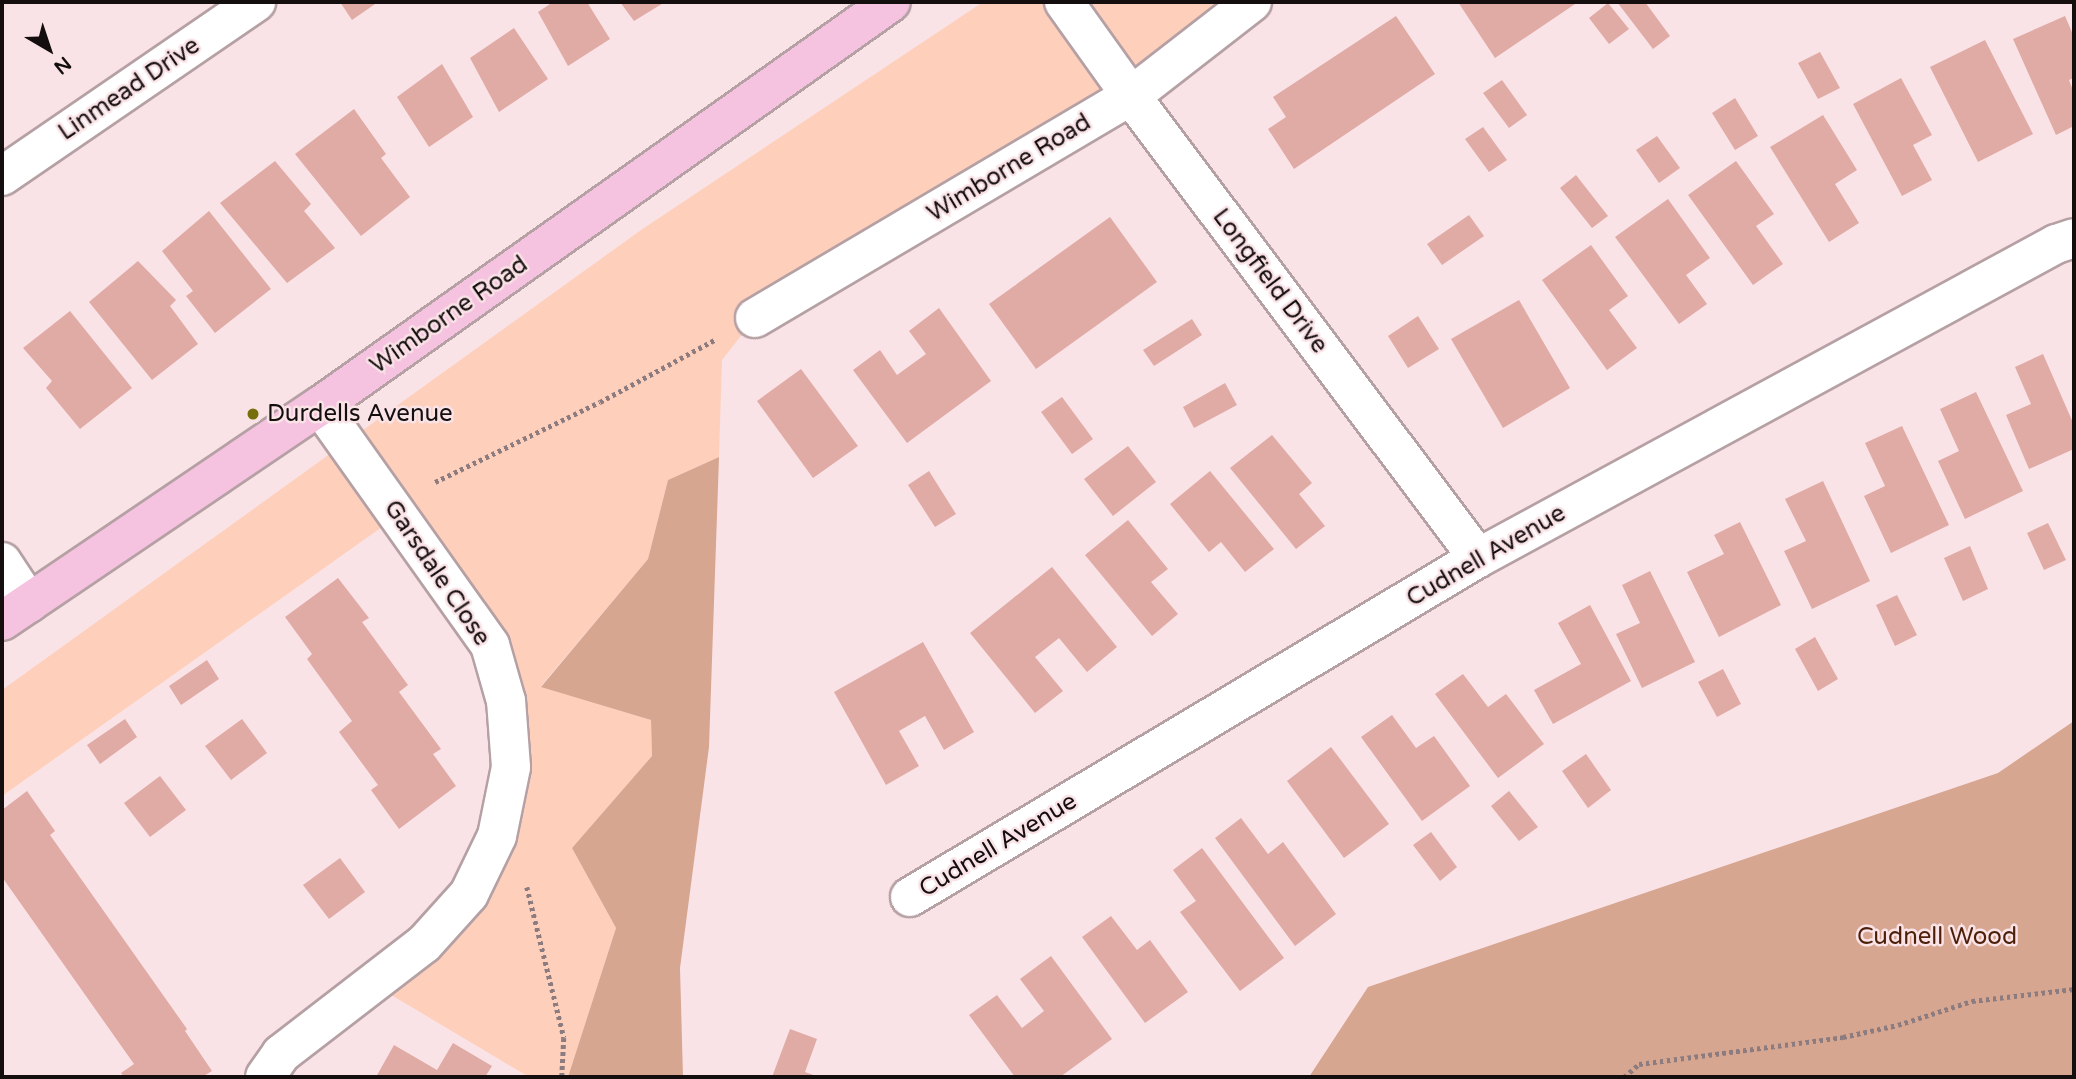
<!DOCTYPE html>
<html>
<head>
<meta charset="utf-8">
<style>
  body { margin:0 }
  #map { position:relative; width:2076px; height:1079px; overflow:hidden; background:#fae3e7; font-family:"Varela Round",sans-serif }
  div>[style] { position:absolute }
  .green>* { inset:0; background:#fed0bc }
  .forest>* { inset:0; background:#d6a691 }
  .building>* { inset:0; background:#e0aaa5 }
  .path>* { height:4.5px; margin-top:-2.25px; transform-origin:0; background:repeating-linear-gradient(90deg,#8c7c7f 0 3.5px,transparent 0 7px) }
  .roads { filter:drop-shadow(2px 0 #b5a0a4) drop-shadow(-2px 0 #b5a0a4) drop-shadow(0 2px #b5a0a4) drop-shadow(0 -2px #b5a0a4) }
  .street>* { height:38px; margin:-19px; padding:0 19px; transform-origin:19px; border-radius:19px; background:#fff }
  .primary>* { height:38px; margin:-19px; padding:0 19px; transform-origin:19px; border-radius:19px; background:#f5c2df }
  .dots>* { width:19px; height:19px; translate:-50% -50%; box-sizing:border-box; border:4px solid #fae3e7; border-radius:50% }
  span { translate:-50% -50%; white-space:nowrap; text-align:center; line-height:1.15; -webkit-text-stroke:5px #fae3e7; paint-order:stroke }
  .street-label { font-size:24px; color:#150e0f }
  .poi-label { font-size:24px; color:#150e0f }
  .left { translate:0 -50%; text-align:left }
  .park-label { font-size:24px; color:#4c1f09 }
  .frame { position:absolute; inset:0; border:4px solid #150e0f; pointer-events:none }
  .north { position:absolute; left:14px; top:14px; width:70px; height:70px; -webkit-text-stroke:5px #fae3e7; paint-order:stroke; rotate:141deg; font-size:19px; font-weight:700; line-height:28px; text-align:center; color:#150e0f }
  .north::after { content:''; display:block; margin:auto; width:24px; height:32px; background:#150e0f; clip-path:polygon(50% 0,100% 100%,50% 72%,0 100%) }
</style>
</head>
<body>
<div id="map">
  <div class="green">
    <i style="clip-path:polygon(983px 2px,1252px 2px,755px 318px,722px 360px,719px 457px,668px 480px,648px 559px,541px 686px,651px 720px,652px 756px,572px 848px,616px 928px,568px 1077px,529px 1077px,371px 983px,469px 894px,506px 701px,399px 515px,2px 796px,2px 690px,641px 230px)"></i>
  </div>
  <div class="forest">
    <i style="clip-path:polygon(719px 457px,709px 747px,680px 968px,683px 1077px,568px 1077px,616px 928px,572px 848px,652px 756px,651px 720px,541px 687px,648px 559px,668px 480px)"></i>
    <i style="clip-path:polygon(2074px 721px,2074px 1077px,1309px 1077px,1368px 987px,1998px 773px)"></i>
  </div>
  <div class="building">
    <i style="clip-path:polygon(340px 2px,378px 2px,352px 20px)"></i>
    <i style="clip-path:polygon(553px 2px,587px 2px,610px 39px,568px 66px,538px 12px)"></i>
    <i style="clip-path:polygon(620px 2px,665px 2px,634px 21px)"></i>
    <i style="clip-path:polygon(1458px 2px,1578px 2px,1495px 58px)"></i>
    <i style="clip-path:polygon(1617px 2px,1645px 2px,1670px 36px,1653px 49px)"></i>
    <i style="clip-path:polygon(1608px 3px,1629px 29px,1609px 44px,1589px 18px)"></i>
    <i style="clip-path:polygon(1396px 16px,1435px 74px,1294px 169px,1268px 129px,1286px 117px,1273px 97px)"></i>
    <i style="clip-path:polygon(2065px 16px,2074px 37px,2074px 78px,2069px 80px,2074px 93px,2074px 126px,2056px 135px,2013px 39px)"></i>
    <i style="clip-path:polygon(514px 28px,548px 79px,499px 112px,470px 58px)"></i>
    <i style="clip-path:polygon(1985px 40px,2033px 134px,1978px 162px,1930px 67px)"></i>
    <i style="clip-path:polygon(1820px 52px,1840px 88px,1818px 99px,1798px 63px)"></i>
    <i style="clip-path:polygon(442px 64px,473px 117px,429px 147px,397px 97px)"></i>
    <i style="clip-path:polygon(1901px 78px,1932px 135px,1913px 145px,1932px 180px,1902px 196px,1853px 104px)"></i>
    <i style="clip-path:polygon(1502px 80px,1527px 115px,1509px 128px,1483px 93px)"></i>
    <i style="clip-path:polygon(1735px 98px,1758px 136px,1735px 150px,1712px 113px)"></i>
    <i style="clip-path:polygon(354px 109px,386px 154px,381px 158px,410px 197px,361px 236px,295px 154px)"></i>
    <i style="clip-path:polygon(1823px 115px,1857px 170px,1835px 184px,1859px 223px,1829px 242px,1770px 147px)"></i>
    <i style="clip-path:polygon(1483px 127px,1507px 160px,1489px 172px,1465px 139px)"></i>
    <i style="clip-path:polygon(1657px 136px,1680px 168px,1659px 183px,1636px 150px)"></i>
    <i style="clip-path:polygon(275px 161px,311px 204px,304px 211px,335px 248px,287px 283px,220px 203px)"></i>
    <i style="clip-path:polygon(1736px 161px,1774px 214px,1756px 226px,1783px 264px,1753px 285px,1688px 195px)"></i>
    <i style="clip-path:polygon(1576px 175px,1608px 216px,1592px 228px,1560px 188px)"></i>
    <i style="clip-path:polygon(1668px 199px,1710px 258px,1686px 275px,1707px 304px,1679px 324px,1615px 237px)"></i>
    <i style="clip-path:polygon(209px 211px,271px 289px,215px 333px,186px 296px,193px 291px,162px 251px)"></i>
    <i style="clip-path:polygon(1469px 215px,1484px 236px,1442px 265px,1427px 244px)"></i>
    <i style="clip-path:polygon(1110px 217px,1157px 282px,1036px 369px,989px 304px)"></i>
    <i style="clip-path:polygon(1591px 245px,1628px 296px,1609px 310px,1637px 348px,1607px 370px,1542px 280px)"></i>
    <i style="clip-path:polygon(138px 261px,176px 300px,170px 306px,198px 344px,152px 380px,89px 302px)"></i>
    <i style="clip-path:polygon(1519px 300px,1570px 388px,1503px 428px,1451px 339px)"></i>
    <i style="clip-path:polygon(939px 308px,991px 381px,907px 443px,853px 370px,880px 350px,897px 375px,926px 354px,909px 331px)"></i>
    <i style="clip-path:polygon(70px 311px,132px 388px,80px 429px,46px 388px,52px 381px,23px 348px)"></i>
    <i style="clip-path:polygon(1418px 316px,1439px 349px,1408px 368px,1388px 336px)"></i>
    <i style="clip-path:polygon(1192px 319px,1202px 335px,1154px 366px,1143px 350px)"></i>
    <i style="clip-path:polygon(2043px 354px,2074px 425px,2074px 449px,2029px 469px,2006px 415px,2031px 404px,2015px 367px)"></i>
    <i style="clip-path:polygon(801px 369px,858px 446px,813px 478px,757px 401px)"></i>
    <i style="clip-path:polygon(1225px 383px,1237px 405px,1194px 428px,1183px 407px)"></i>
    <i style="clip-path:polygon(1976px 392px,2023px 491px,1965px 519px,1938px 461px,1959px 451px,1940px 409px)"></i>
    <i style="clip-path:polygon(1062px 397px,1093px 439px,1072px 454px,1041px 412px)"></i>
    <i style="clip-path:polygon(1902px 426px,1949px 525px,1891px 553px,1864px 496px,1885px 486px,1865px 443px)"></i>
    <i style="clip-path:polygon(1272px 435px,1312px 483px,1299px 494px,1325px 526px,1296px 549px,1230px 468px)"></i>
    <i style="clip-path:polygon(1128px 446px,1156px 482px,1113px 516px,1084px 479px)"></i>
    <i style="clip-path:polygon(929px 471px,956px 514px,935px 527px,908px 485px)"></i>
    <i style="clip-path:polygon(1210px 471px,1274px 549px,1245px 572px,1221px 542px,1209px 552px,1170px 504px)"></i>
    <i style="clip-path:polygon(1823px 481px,1870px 581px,1812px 609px,1784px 551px,1806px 541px,1785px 499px)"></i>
    <i style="clip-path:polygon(1128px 520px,1168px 569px,1151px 582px,1178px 614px,1152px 636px,1085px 555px)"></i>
    <i style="clip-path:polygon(1740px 522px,1781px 605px,1719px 637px,1687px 572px,1724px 554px,1714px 535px)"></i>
    <i style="clip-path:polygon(2048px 523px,2066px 560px,2044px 570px,2027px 533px)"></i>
    <i style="clip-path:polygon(1970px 546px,1988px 589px,1963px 601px,1944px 558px)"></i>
    <i style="clip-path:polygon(1052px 567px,1117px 647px,1087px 672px,1059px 638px,1035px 657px,1063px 691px,1035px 713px,970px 633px)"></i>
    <i style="clip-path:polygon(1650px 571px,1695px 662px,1642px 688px,1616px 634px,1640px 623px,1622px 585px)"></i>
    <i style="clip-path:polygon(338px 578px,369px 618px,362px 622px,408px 685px,399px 692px,441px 749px,433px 754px,456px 786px,399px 829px,371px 790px,378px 785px,339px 732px,352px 721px,307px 659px,312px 654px,285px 617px)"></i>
    <i style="clip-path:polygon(1897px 595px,1917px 635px,1895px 646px,1876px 605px)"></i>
    <i style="clip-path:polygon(1590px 605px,1631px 681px,1553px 724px,1534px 690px,1581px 664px,1558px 623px)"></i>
    <i style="clip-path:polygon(1815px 637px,1838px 679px,1818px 691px,1795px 649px)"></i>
    <i style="clip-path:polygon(923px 642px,974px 732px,944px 750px,925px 716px,899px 731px,919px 766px,886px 785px,834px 692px)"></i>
    <i style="clip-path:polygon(207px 660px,219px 679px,181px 705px,169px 686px)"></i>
    <i style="clip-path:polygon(1723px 669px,1741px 704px,1717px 717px,1698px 682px)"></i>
    <i style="clip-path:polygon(1463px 674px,1488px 707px,1506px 694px,1544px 744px,1498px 778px,1435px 694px)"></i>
    <i style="clip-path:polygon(1392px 715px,1416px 748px,1434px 736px,1470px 786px,1422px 821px,1361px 737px)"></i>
    <i style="clip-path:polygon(125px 719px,137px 737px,100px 764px,87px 745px)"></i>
    <i style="clip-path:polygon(242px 719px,267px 753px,231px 780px,205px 746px)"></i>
    <i style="clip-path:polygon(1331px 747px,1389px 824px,1344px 858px,1287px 781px)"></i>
    <i style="clip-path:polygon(1586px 754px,1611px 790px,1588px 808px,1562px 771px)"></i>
    <i style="clip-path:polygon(160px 776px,186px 810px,150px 837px,124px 803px)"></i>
    <i style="clip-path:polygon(27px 791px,55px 831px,50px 835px,187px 1029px,185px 1031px,212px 1071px,202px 1077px,124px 1077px,121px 1073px,134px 1064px,2px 877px,2px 810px)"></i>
    <i style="clip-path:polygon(1509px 791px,1538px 827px,1519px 841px,1491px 806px)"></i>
    <i style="clip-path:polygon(1241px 818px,1268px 854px,1283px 842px,1336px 914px,1295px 946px,1215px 838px)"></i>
    <i style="clip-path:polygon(1431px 832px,1457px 867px,1440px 881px,1413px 845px)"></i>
    <i style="clip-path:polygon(1202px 848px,1284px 958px,1240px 991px,1180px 912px,1196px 901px,1173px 870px)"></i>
    <i style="clip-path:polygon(340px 858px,365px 892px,329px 919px,303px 885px)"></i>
    <i style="clip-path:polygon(1111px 916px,1137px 950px,1150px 940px,1188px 992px,1145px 1023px,1082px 937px)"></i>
    <i style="clip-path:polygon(1051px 956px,1112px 1039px,1060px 1077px,1015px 1077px,969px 1015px,997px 995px,1022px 1028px,1044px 1011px,1020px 979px)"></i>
    <i style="clip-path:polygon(790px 1029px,817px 1039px,805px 1072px,819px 1077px,772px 1077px)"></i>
    <i style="clip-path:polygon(453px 1043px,492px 1066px,485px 1077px,376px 1077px,394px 1045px,437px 1070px)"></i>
  </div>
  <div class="path">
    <i style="left:435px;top:482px;width:183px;rotate:-25.9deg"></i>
    <i style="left:600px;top:402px;width:130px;rotate:-28.5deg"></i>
    <i style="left:527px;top:887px;width:155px;rotate:76.2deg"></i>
    <i style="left:564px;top:1038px;width:39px;rotate:93deg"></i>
    <i style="left:1624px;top:1077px;width:20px;rotate:-41deg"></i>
    <i style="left:1639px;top:1064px;width:206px;rotate:-7.5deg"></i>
    <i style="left:1843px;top:1037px;width:56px;rotate:-12.3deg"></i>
    <i style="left:1898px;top:1025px;width:78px;rotate:-18deg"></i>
    <i style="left:1972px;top:1001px;width:103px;rotate:-6.7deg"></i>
  </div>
  <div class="roads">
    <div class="street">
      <i style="left:1064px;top:2px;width:115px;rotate:54.5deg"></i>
      <i style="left:1131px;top:96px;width:578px;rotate:53.09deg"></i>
      <i style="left:2px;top:176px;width:308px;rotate:-34.4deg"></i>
      <i style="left:755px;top:318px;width:437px;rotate:-30.6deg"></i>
      <i style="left:1131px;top:96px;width:153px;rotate:-37.8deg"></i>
      <i style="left:2px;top:562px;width:49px;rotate:56.6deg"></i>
      <i style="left:910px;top:897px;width:661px;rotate:-30.83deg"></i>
      <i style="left:1478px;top:558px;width:658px;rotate:-28.51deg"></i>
      <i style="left:2056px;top:244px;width:19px;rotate:-18deg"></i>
      <i style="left:265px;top:1077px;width:28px;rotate:-55deg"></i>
      <i style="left:281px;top:1054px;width:180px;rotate:-37.6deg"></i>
      <i style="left:424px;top:944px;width:67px;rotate:-48deg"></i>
      <i style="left:469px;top:894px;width:64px;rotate:-64.2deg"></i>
      <i style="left:497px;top:836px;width:70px;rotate:-78.5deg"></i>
      <i style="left:511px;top:767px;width:66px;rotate:-94.3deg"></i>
      <i style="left:506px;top:701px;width:58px;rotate:-105.9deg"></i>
      <i style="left:490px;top:645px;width:293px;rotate:-125.4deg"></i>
    </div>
    <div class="primary">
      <i style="left:2px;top:621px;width:384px;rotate:-34.1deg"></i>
      <i style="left:320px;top:406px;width:699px;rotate:-35.28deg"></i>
    </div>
  </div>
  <div class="dots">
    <i style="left:253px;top:414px;background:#766e0b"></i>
  </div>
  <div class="street-label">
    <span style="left:129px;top:89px;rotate:-34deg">Linmead Drive</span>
    <span style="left:1009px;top:168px;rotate:-31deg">Wimborne Road</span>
    <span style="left:1270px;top:281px;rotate:53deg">Longfield Drive</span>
    <span style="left:449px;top:315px;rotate:-35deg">Wimborne Road</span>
    <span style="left:1486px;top:556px;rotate:-30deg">Cudnell Avenue</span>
    <span style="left:437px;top:573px;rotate:56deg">Garsdale Close</span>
    <span style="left:998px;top:845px;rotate:-31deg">Cudnell Avenue</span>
  </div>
  <div class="poi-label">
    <span class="left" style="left:267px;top:414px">Durdells Avenue</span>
  </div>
  <div class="park-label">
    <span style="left:1937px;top:937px">Cudnell Wood</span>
  </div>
  <div class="frame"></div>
  <div class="north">N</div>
</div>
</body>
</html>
